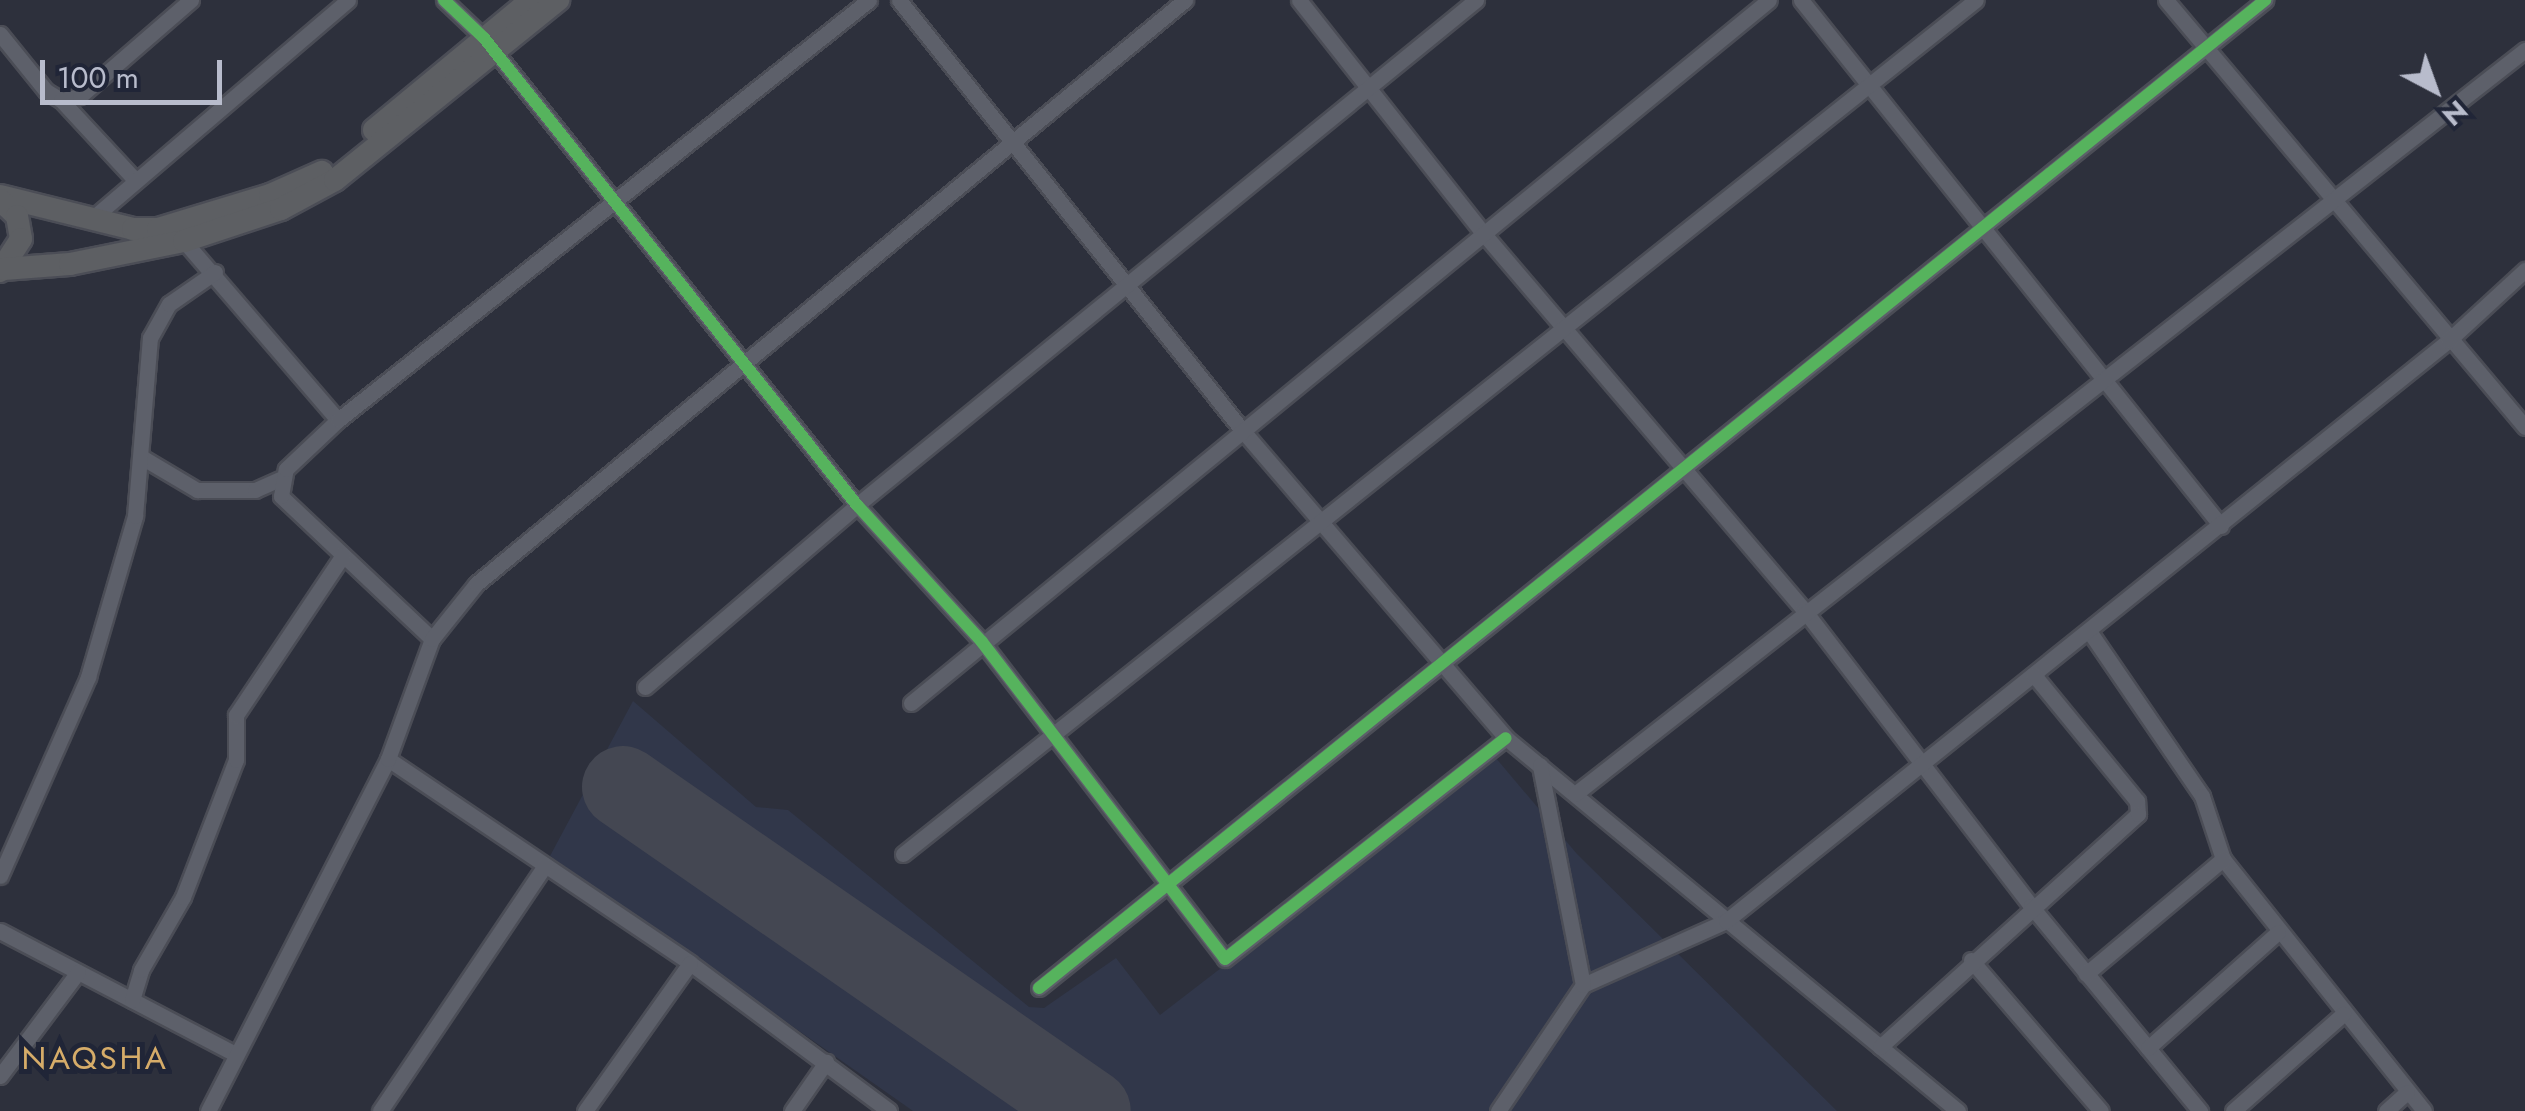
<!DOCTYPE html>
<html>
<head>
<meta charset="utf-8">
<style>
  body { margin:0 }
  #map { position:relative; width:2525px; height:1111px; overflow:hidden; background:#2d303c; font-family:Jost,sans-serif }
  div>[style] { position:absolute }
  .airport>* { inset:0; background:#31374a }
  .runway>* { height:82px; margin:-41px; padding:0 41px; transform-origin:41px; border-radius:41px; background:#444752 }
  .roads { filter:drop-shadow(2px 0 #4b4d56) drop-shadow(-2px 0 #4b4d56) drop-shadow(0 2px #4b4d56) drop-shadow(0 -2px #4b4d56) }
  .minor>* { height:15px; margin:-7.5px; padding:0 7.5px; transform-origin:7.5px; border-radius:7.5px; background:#5d606a }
  .highway>* { height:22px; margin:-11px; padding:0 11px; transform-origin:11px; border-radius:11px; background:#5d5f63 }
  .cycleway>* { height:12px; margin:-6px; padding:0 6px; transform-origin:6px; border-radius:6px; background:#56b35d }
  span { translate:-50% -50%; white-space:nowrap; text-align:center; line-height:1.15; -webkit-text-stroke:10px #202537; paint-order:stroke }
  .quarter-label { font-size:32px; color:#d6ac69; letter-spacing:2.5px }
  .north { position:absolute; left:2385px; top:40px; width:100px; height:100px; -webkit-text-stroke:8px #202537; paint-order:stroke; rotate:139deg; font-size:28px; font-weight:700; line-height:40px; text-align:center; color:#b8bccc }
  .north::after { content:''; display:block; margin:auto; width:35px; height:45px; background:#b8bccc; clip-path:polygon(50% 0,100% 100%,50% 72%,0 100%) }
  .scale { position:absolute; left:40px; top:60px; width:182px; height:45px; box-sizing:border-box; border:5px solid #b8bccc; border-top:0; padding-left:12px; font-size:30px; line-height:35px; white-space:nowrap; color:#b8bccc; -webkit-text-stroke:8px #202537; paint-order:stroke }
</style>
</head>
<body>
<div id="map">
  <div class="airport">
    <i style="clip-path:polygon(633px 701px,756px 807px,788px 810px,1029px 1007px,1044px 1008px,1116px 958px,1160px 1015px,1495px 757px,1577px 854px,1837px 1111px,913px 1111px,550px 856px)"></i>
  </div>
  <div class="runway">
    <i style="left:623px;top:787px;width:568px;rotate:34.75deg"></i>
  </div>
  <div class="roads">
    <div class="minor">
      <i style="left:444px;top:0;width:55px;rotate:43.5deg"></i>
      <i style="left:484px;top:38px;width:598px;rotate:51.39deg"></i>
      <i style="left:857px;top:505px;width:185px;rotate:47.6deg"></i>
      <i style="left:982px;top:642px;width:399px;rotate:52.5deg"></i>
      <i style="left:1225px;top:959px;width:357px;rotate:-38.2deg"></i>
      <i style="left:899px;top:0;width:551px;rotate:51.41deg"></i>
      <i style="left:1243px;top:431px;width:404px;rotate:49.4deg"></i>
      <i style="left:1506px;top:738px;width:586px;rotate:39.53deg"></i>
      <i style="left:1299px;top:0;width:298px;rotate:51.7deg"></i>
      <i style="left:1484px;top:234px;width:494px;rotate:49.6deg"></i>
      <i style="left:1804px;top:610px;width:373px;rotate:52.5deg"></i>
      <i style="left:2031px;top:906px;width:266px;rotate:50.5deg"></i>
      <i style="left:1801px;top:0;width:673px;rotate:51.39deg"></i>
      <i style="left:2166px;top:0;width:558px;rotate:49.94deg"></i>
      <i style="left:0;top:34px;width:73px;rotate:51.1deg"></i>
      <i style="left:46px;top:91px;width:17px;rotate:31deg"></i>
      <i style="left:61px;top:100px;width:19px;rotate:-12deg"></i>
      <i style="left:80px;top:96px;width:147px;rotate:-40.9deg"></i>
      <i style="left:61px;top:100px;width:110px;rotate:47.2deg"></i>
      <i style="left:94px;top:217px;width:334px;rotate:-40.5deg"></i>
      <i style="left:184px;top:241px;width:236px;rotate:49.3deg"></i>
      <i style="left:143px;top:458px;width:63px;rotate:30.7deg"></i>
      <i style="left:197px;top:490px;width:58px"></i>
      <i style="left:255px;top:490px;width:27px;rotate:-24deg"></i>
      <i style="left:2089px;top:631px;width:200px;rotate:55.6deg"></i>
      <i style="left:2202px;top:796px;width:66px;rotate:71.6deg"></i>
      <i style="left:2223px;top:859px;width:322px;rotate:51.4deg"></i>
      <i style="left:432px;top:639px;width:208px;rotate:-136.6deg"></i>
      <i style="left:281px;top:496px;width:27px;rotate:-80deg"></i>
      <i style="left:286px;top:469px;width:71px;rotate:-43.3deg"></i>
      <i style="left:338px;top:420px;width:677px;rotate:-38.34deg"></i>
      <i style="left:645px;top:687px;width:279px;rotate:-40.6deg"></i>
      <i style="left:857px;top:505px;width:799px;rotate:-39.21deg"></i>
      <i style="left:911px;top:703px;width:1109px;rotate:-39.33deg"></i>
      <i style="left:388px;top:759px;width:364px;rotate:34deg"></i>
      <i style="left:690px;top:963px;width:248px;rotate:36.6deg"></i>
      <i style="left:1575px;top:794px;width:1207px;rotate:-38.07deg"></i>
      <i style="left:903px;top:854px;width:1371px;rotate:-38.52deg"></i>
      <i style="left:0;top:876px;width:218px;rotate:-66.1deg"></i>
      <i style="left:88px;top:677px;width:168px;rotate:-73.7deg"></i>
      <i style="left:135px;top:516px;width:179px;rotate:-85.2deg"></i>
      <i style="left:150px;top:338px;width:39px;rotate:-61deg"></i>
      <i style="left:169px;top:304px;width:56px;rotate:-34.8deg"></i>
      <i style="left:0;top:931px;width:263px;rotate:27.6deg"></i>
      <i style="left:1971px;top:960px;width:199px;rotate:49.3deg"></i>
      <i style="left:2086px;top:974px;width:179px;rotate:-40deg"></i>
      <i style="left:1583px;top:985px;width:157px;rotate:-24.1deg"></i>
      <i style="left:1726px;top:921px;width:926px;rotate:-38.78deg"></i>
      <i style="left:2448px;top:341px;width:105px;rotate:-42.7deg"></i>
      <i style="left:1039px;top:988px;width:1575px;rotate:-38.86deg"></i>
      <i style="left:132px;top:1000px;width:31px;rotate:-73deg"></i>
      <i style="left:141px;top:970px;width:84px;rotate:-60.1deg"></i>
      <i style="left:183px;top:897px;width:147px;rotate:-68.9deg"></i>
      <i style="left:236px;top:760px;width:45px;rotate:-90deg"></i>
      <i style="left:236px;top:715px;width:192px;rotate:-56.2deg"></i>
      <i style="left:1880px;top:1047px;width:348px;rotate:-42.1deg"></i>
      <i style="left:2138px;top:814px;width:13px;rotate:-94deg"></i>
      <i style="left:2137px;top:801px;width:163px;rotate:-129.3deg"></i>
      <i style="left:2148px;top:1048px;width:174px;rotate:-41.7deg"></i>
      <i style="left:0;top:1076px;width:130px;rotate:-53.1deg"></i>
      <i style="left:208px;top:1111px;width:395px;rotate:-62.9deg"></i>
      <i style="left:388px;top:759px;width:128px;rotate:-69.9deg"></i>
      <i style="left:432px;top:639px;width:70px;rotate:-51.3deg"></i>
      <i style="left:476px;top:584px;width:919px;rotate:-39.48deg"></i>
      <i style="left:380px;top:1111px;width:296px;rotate:-56.1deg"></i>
      <i style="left:585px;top:1111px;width:181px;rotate:-54.6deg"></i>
      <i style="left:792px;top:1111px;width:60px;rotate:-55.2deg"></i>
      <i style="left:1498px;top:1111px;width:152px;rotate:-56deg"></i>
      <i style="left:1583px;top:985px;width:224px;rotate:-101.1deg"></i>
      <i style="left:2233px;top:1111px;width:147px;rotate:-41.4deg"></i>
      <i style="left:2386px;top:1111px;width:28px;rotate:-42deg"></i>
    </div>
    <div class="highway">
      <i style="left:374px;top:130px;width:204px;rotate:-39.6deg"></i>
      <i style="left:0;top:196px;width:137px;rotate:13.9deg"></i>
      <i style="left:133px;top:229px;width:25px"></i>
      <i style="left:158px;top:229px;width:117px;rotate:-16.9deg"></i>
      <i style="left:270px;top:195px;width:57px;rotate:-23.9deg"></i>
      <i style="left:0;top:200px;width:23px;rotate:43deg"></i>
      <i style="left:17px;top:216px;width:23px;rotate:80deg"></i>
      <i style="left:21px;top:239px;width:38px;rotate:123deg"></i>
      <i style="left:4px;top:269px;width:66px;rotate:-4.3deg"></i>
      <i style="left:70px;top:264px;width:116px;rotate:-11.4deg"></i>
      <i style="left:184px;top:241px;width:102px;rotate:-18.3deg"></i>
      <i style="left:281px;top:209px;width:61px;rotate:-28.2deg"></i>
      <i style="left:335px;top:180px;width:287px;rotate:-38.9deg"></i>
    </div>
  </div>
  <div class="cycleway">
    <i style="left:444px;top:0;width:55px;rotate:43.5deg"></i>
    <i style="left:484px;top:38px;width:598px;rotate:51.39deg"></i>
    <i style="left:857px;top:505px;width:185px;rotate:47.6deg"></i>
    <i style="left:982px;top:642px;width:399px;rotate:52.5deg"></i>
    <i style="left:1225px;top:959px;width:357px;rotate:-38.2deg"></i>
    <i style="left:1039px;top:988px;width:1575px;rotate:-38.86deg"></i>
  </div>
  <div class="quarter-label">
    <span style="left:95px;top:1058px">NAQSHA</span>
  </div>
  <div class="north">N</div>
  <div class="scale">100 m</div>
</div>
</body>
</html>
